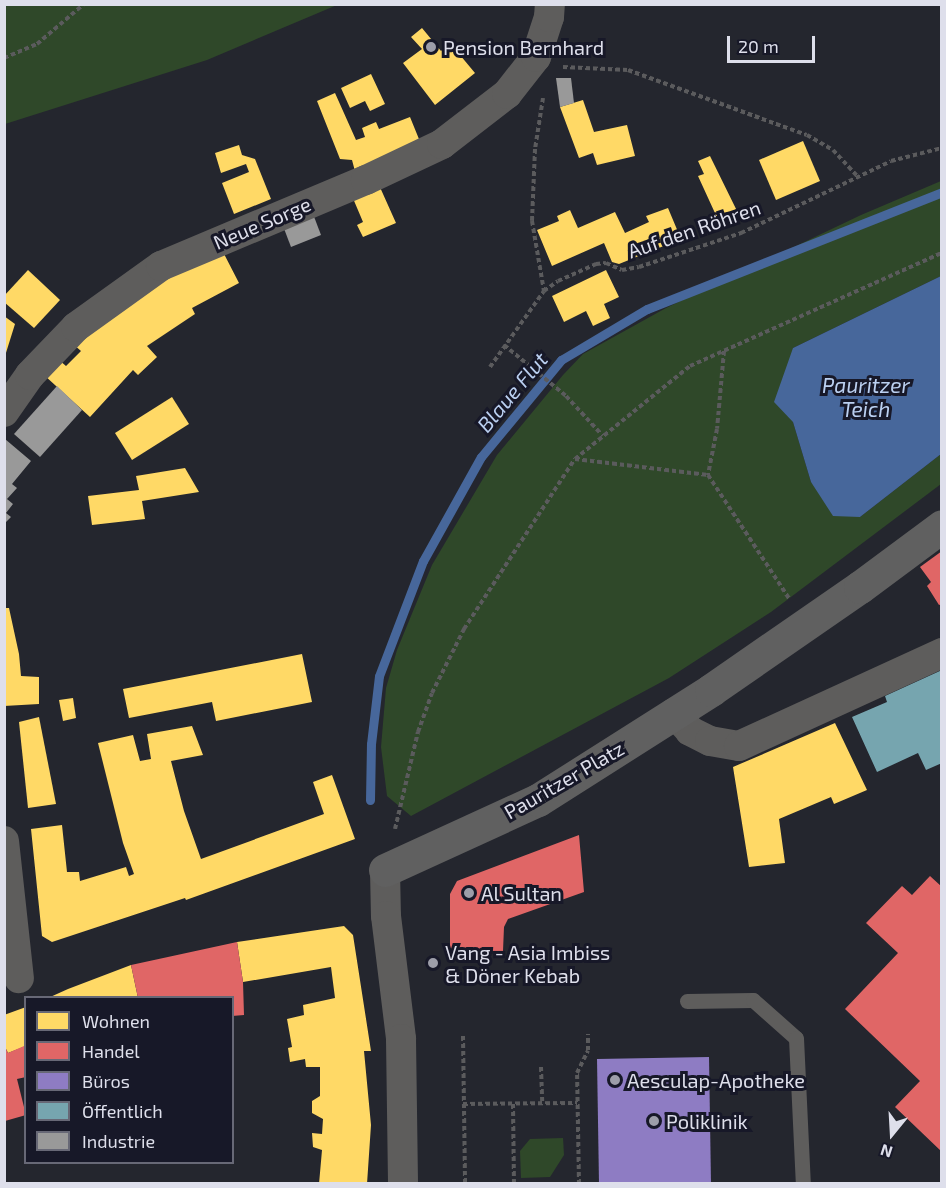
<!DOCTYPE html>
<html>
<head>
<meta charset="utf-8">
<style>
  body { margin:0 }
  #map { position:relative; width:946px; height:1188px; overflow:hidden; background:#24262e; font-family:"Exo 2",sans-serif }
  div>[style] { position:absolute }
  .green>* { inset:0; background:#2f4829 }
  .water>* { inset:0; background:#47679b }
  .homes>* { inset:0; background:#ffd966 }
  .shops>* { inset:0; background:#e06666 }
  .offices>* { inset:0; background:#8e7cc3 }
  .public>* { inset:0; background:#76a5af }
  .industry>* { inset:0; background:#999 }
  .stream>* { height:9px; margin:-4.5px; padding:0 4.5px; transform-origin:4.5px; border-radius:4.5px; background:#47679b }
  .path>* { height:4px; margin-top:-2px; transform-origin:0; background:repeating-linear-gradient(90deg,#5b5b5d 0 4.5px,transparent 0 7.5px) }
  .lane>* { height:15px; margin:-7.5px; padding:0 7.5px; transform-origin:7.5px; border-radius:7.5px; background:#5e5d5c }
  .street>* { height:30px; margin:-15px; padding:0 15px; transform-origin:15px; border-radius:15px; background:#5e5d5c }
  .secondary>* { height:33px; margin:-16.5px; padding:0 16.5px; transform-origin:16.5px; border-radius:16.5px; background:#606060 }
  .dots>* { width:16px; height:16px; translate:-50% -50%; box-sizing:border-box; border:3px solid #171828; border-radius:50% }
  span { translate:-50% -50%; white-space:nowrap; text-align:center; line-height:1.15; -webkit-text-stroke:6px #171828; paint-order:stroke }
  .poi-label { font-size:20px; color:#dedfeb }
  .left { translate:0 -50%; text-align:left }
  .street-label { font-size:20px; color:#dedfeb }
  .water-label { font-size:21px; color:#bbd0f1; font-style:italic }
  .frame { position:absolute; inset:0; border:6px solid #dedfeb; pointer-events:none }
  .legend { position:absolute; left:24px; top:996px; width:210px; height:168px; box-sizing:border-box; background:#171828; border:2px solid #676876; margin:0; padding:8px 10px; list-style:none; font-size:18px; color:#dedfeb }
  .legend li { display:flex; align-items:center; gap:12px; height:30px }
  .legend b { width:30px; border:2px solid #676876 }
  .north { position:absolute; left:862px; top:1104px; width:60px; height:60px; -webkit-text-stroke:4px #171828; paint-order:stroke; rotate:198deg; font-size:16px; font-weight:700; line-height:24px; text-align:center; color:#dedfeb }
  .north::after { content:''; display:block; margin:auto; width:21px; height:27px; background:#dedfeb; clip-path:polygon(50% 0,100% 100%,50% 72%,0 100%) }
  .scale { position:absolute; left:727px; top:36px; width:88px; height:27px; box-sizing:border-box; border:3px solid #dedfeb; border-top:0; padding-left:8px; font-size:18px; line-height:21px; white-space:nowrap; color:#dedfeb; -webkit-text-stroke:4px #171828; paint-order:stroke }
</style>
</head>
<body>
<div id="map">
  <div class="green">
    <i style="clip-path:polygon(5px 4px,337px 4px,337px 5px,207px 60px,5px 124px)"></i>
    <i style="clip-path:polygon(941px 181px,941px 276px,793px 348px,793px 422px,811px 482px,860px 517px,941px 454px,941px 484px,771px 612px,669px 678px,411px 816px,387px 796px,381px 747px,386px 688px,397px 650px,432px 565px,497px 455px,563px 375px,583px 354px,666px 308px,861px 215px)"></i>
    <i style="clip-path:polygon(563px 1138px,564px 1155px,550px 1177px,521px 1178px,520px 1151px,530px 1139px)"></i>
  </div>
  <div class="water">
    <i style="clip-path:polygon(941px 276px,941px 454px,860px 517px,833px 516px,811px 482px,793px 422px,774px 402px,793px 348px)"></i>
  </div>
  <div class="homes">
    <i style="clip-path:polygon(422px 28px,441px 51px,450px 43px,475px 73px,435px 105px,403px 63px,422px 49px,411px 37px)"></i>
    <i style="clip-path:polygon(371px 74px,385px 104px,370px 111px,365px 101px,350px 108px,341px 88px)"></i>
    <i style="clip-path:polygon(335px 93px,356px 140px,365px 137px,362px 128px,376px 122px,379px 129px,410px 117px,421px 144px,356px 175px,352px 160px,340px 159px,317px 101px)"></i>
    <i style="clip-path:polygon(583px 100px,594px 132px,627px 125px,635px 156px,597px 165px,593px 153px,579px 158px,560px 107px)"></i>
    <i style="clip-path:polygon(803px 141px,820px 181px,776px 200px,759px 160px)"></i>
    <i style="clip-path:polygon(239px 145px,242px 155px,255px 159px,271px 199px,234px 214px,222px 183px,249px 172px,246px 164px,221px 173px,215px 153px)"></i>
    <i style="clip-path:polygon(710px 156px,739px 215px,720px 224px,698px 176px,704px 174px,698px 161px)"></i>
    <i style="clip-path:polygon(379px 185px,396px 223px,363px 237px,357px 225px,363px 222px,352px 196px)"></i>
    <i style="clip-path:polygon(668px 208px,681px 239px,619px 264px,612px 262px,604px 243px,552px 266px,537px 230px,559px 221px,557px 216px,570px 210px,578px 228px,615px 212px,625px 233px,649px 222px,646px 216px)"></i>
    <i style="clip-path:polygon(222px 250px,239px 283px,192px 308px,195px 314px,147px 346px,157px 357px,138px 375px,133px 370px,90px 417px,44px 375px,59px 360px,66px 366px,81px 351px,73px 344px,141px 291px)"></i>
    <i style="clip-path:polygon(28px 270px,60px 300px,34px 328px,4px 302px,4px 296px)"></i>
    <i style="clip-path:polygon(606px 270px,619px 297px,604px 304px,610px 318px,593px 326px,586px 311px,564px 322px,552px 296px)"></i>
    <i style="clip-path:polygon(4px 316px,15px 324px,5px 356px,4px 356px)"></i>
    <i style="clip-path:polygon(172px 397px,189px 424px,132px 460px,115px 433px)"></i>
    <i style="clip-path:polygon(185px 468px,199px 492px,142px 501px,145px 519px,92px 525px,88px 496px,139px 490px,136px 476px)"></i>
    <i style="clip-path:polygon(4px 608px,9px 608px,19px 654px,21px 676px,39px 677px,39px 704px,4px 706px)"></i>
    <i style="clip-path:polygon(302px 654px,312px 702px,216px 721px,212px 702px,129px 718px,123px 689px)"></i>
    <i style="clip-path:polygon(73px 698px,76px 718px,63px 721px,59px 700px)"></i>
    <i style="clip-path:polygon(39px 717px,56px 804px,28px 808px,19px 722px)"></i>
    <i style="clip-path:polygon(835px 723px,867px 790px,834px 804px,831px 797px,779px 819px,785px 863px,749px 867px,733px 767px)"></i>
    <i style="clip-path:polygon(192px 726px,203px 755px,171px 761px,184px 811px,201px 859px,324px 814px,313px 782px,332px 775px,355px 839px,186px 900px,185px 898px,52px 942px,42px 936px,31px 829px,62px 825px,67px 872px,79px 872px,80px 881px,126px 867px,129px 876px,134px 874px,123px 843px,98px 743px,133px 735px,140px 761px,151px 759px,147px 734px)"></i>
    <i style="clip-path:polygon(344px 926px,353px 935px,371px 1051px,364px 1051px,371px 1125px,367px 1184px,319px 1184px,322px 1150px,313px 1147px,312px 1133px,322px 1134px,323px 1119px,312px 1113px,312px 1101px,320px 1096px,320px 1067px,306px 1067px,305px 1059px,290px 1062px,288px 1048px,292px 1047px,287px 1019px,304px 1015px,303px 1005px,335px 998px,331px 967px,243px 982px,237px 942px)"></i>
    <i style="clip-path:polygon(131px 965px,138px 998px,48px 998px,68px 989px)"></i>
    <i style="clip-path:polygon(26px 1007px,26px 1046px,8px 1053px,4px 1045px,4px 1015px)"></i>
  </div>
  <div class="shops">
    <i style="clip-path:polygon(942px 551px,942px 604px,939px 605px,927px 586px,931px 582px,920px 567px)"></i>
    <i style="clip-path:polygon(579px 835px,584px 892px,508px 919px,504px 927px,503px 951px,450px 951px,450px 894px,457px 881px)"></i>
    <i style="clip-path:polygon(930px 876px,942px 887px,942px 1152px,895px 1107px,920px 1081px,845px 1009px,898px 953px,866px 923px,902px 886px,912px 895px)"></i>
    <i style="clip-path:polygon(237px 942px,243px 982px,244px 1015px,232px 1016px,232px 998px,138px 998px,131px 965px)"></i>
    <i style="clip-path:polygon(4px 1045px,8px 1053px,24px 1046px,26px 1051px,26px 1077px,17px 1079px,26px 1115px,5px 1121px)"></i>
  </div>
  <div class="offices">
    <i style="clip-path:polygon(709px 1057px,711px 1184px,599px 1184px,597px 1059px)"></i>
  </div>
  <div class="public">
    <i style="clip-path:polygon(942px 670px,942px 763px,926px 770px,918px 753px,877px 772px,852px 717px,887px 702px,885px 696px)"></i>
  </div>
  <div class="industry">
    <i style="clip-path:polygon(556px 78px,571px 78px,574px 103px,560px 107px)"></i>
    <i style="clip-path:polygon(313px 214px,321px 235px,291px 247px,283px 226px)"></i>
    <i style="clip-path:polygon(57px 386px,82px 410px,40px 457px,14px 434px)"></i>
    <i style="clip-path:polygon(5px 439px,31px 461px,12px 484px,17px 488px,7px 499px,13px 504px,6px 513px,11px 517px,4px 524px)"></i>
  </div>
  <div class="stream">
    <i style="left:370px;top:800px;width:56px;rotate:-89deg"></i>
    <i style="left:371px;top:744px;width:68px;rotate:-83.3deg"></i>
    <i style="left:379px;top:676px;width:123px;rotate:-69.1deg"></i>
    <i style="left:423px;top:561px;width:119px;rotate:-60.9deg"></i>
    <i style="left:481px;top:457px;width:126px;rotate:-50.5deg"></i>
    <i style="left:561px;top:360px;width:100px;rotate:-30.7deg"></i>
    <i style="left:647px;top:309px;width:317px;rotate:-21.6deg"></i>
  </div>
  <div class="path">
    <i style="left:4px;top:58px;width:36px;rotate:-23deg"></i>
    <i style="left:37px;top:44px;width:62px;rotate:-40.4deg"></i>
    <i style="left:563px;top:67px;width:65px;rotate:2.6deg"></i>
    <i style="left:628px;top:70px;width:190px;rotate:20deg"></i>
    <i style="left:807px;top:135px;width:30px;rotate:30deg"></i>
    <i style="left:833px;top:150px;width:37px;rotate:47deg"></i>
    <i style="left:543px;top:98px;width:52px;rotate:98.9deg"></i>
    <i style="left:535px;top:149px;width:72px;rotate:92.4deg"></i>
    <i style="left:532px;top:221px;width:71px;rotate:80.3deg"></i>
    <i style="left:504px;top:345px;width:80px;rotate:39.4deg"></i>
    <i style="left:566px;top:396px;width:54px;rotate:47.2deg"></i>
    <i style="left:724px;top:351px;width:78px;rotate:95.1deg"></i>
    <i style="left:717px;top:429px;width:47px;rotate:101.1deg"></i>
    <i style="left:708px;top:475px;width:149px;rotate:56.7deg"></i>
    <i style="left:490px;top:367px;width:93px;rotate:-54.6deg"></i>
    <i style="left:544px;top:291px;width:17px;rotate:-36deg"></i>
    <i style="left:558px;top:281px;width:42px;rotate:-24.1deg"></i>
    <i style="left:596px;top:264px;width:10px;rotate:-6deg"></i>
    <i style="left:606px;top:263px;width:17px;rotate:24deg"></i>
    <i style="left:622px;top:270px;width:17px;rotate:-10deg"></i>
    <i style="left:639px;top:267px;width:108px;rotate:-18.4deg"></i>
    <i style="left:741px;top:233px;width:166px;rotate:-25.6deg"></i>
    <i style="left:891px;top:161px;width:53px;rotate:-14.3deg"></i>
    <i style="left:575px;top:459px;width:134px;rotate:6.9deg"></i>
    <i style="left:395px;top:829px;width:100px;rotate:-76.7deg"></i>
    <i style="left:418px;top:732px;width:41px;rotate:-70.3deg"></i>
    <i style="left:432px;top:693px;width:72px;rotate:-63.4deg"></i>
    <i style="left:464px;top:629px;width:203px;rotate:-56.9deg"></i>
    <i style="left:575px;top:459px;width:148px;rotate:-39deg"></i>
    <i style="left:690px;top:366px;width:276px;rotate:-24.2deg"></i>
    <i style="left:463px;top:1036px;width:148px;rotate:89.2deg"></i>
    <i style="left:541px;top:1067px;width:36px;rotate:88deg"></i>
    <i style="left:463px;top:1104px;width:114px;rotate:-0.5deg"></i>
    <i style="left:513px;top:1104px;width:80px;rotate:89.3deg"></i>
    <i style="left:579px;top:1184px;width:111px;rotate:-91deg"></i>
    <i style="left:577px;top:1073px;width:25px;rotate:-64deg"></i>
    <i style="left:588px;top:1050px;width:16px;rotate:-90deg"></i>
  </div>
  <div class="lane">
    <i style="left:687px;top:1001px;width:66px;rotate:-0.9deg"></i>
    <i style="left:753px;top:1000px;width:57px;rotate:41.5deg"></i>
    <i style="left:796px;top:1038px;width:146px;rotate:87.3deg"></i>
  </div>
  <div class="street">
    <i style="left:4px;top:412px;width:45px;rotate:-54.9deg"></i>
    <i style="left:30px;top:375px;width:66px;rotate:-46.2deg"></i>
    <i style="left:76px;top:327px;width:105px;rotate:-35.7deg"></i>
    <i style="left:161px;top:266px;width:222px;rotate:-22.8deg"></i>
    <i style="left:366px;top:180px;width:84px;rotate:-25.3deg"></i>
    <i style="left:442px;top:144px;width:82px;rotate:-37.6deg"></i>
    <i style="left:507px;top:94px;width:47px;rotate:-51.9deg"></i>
    <i style="left:536px;top:57px;width:42px;rotate:-72deg"></i>
    <i style="left:549px;top:17px;width:13px;rotate:-86deg"></i>
    <i style="left:674px;top:713px;width:24px;rotate:48deg"></i>
    <i style="left:690px;top:731px;width:22px;rotate:27deg"></i>
    <i style="left:710px;top:741px;width:29px;rotate:10deg"></i>
    <i style="left:739px;top:746px;width:223px;rotate:-24.6deg"></i>
    <i style="left:4px;top:841px;width:138px;rotate:83.8deg"></i>
    <i style="left:385px;top:870px;width:46px;rotate:88.8deg"></i>
    <i style="left:386px;top:916px;width:124px;rotate:83deg"></i>
    <i style="left:401px;top:1039px;width:145px;rotate:89.2deg"></i>
  </div>
  <div class="secondary">
    <i style="left:385px;top:870px;width:168px;rotate:-24.6deg"></i>
    <i style="left:538px;top:800px;width:205px;rotate:-32.4deg"></i>
    <i style="left:711px;top:690px;width:181px;rotate:-34.7deg"></i>
    <i style="left:860px;top:587px;width:102px;rotate:-36.6deg"></i>
  </div>
  <div class="dots">
    <i style="left:431px;top:47px;background:#9d9ea9"></i>
    <i style="left:469px;top:893px;background:#9d9ea9"></i>
    <i style="left:433px;top:963px;background:#9d9ea9"></i>
    <i style="left:615px;top:1080px;background:#9d9ea9"></i>
    <i style="left:654px;top:1121px;background:#9d9ea9"></i>
  </div>
  <div class="poi-label">
    <span class="left" style="left:443px;top:47px">Pension Bernhard</span>
    <span class="left" style="left:481px;top:893px">Al Sultan</span>
    <span class="left" style="left:445px;top:964px">Vang - Asia Imbiss<br>&amp; Döner Kebab</span>
    <span class="left" style="left:627px;top:1080px">Aesculap-Apotheke</span>
    <span class="left" style="left:666px;top:1121px">Poliklinik</span>
  </div>
  <div class="street-label">
    <span style="left:262px;top:223px;rotate:-23deg">Neue Sorge</span>
    <span style="left:694px;top:229px;rotate:-19deg">Auf den Röhren</span>
    <span style="left:564px;top:780px;rotate:-30deg">Pauritzer Platz</span>
  </div>
  <div class="water-label">
    <span style="left:866px;top:397px">Pauritzer<br>Teich</span>
    <span style="left:512px;top:392px;rotate:-50deg">Blaue Flut</span>
  </div>
  <div class="frame"></div>
  <ul class="legend">
  <li><b style="height:16px;background:#ffd966"></b>Wohnen</li>
  <li><b style="height:16px;background:#e06666"></b>Handel</li>
  <li><b style="height:16px;background:#8e7cc3"></b>Büros</li>
  <li><b style="height:16px;background:#76a5af"></b>Öffentlich</li>
  <li><b style="height:16px;background:#999"></b>Industrie</li>
  </ul>
  <div class="north">N</div>
  <div class="scale">20 m</div>
</div>
</body>
</html>
